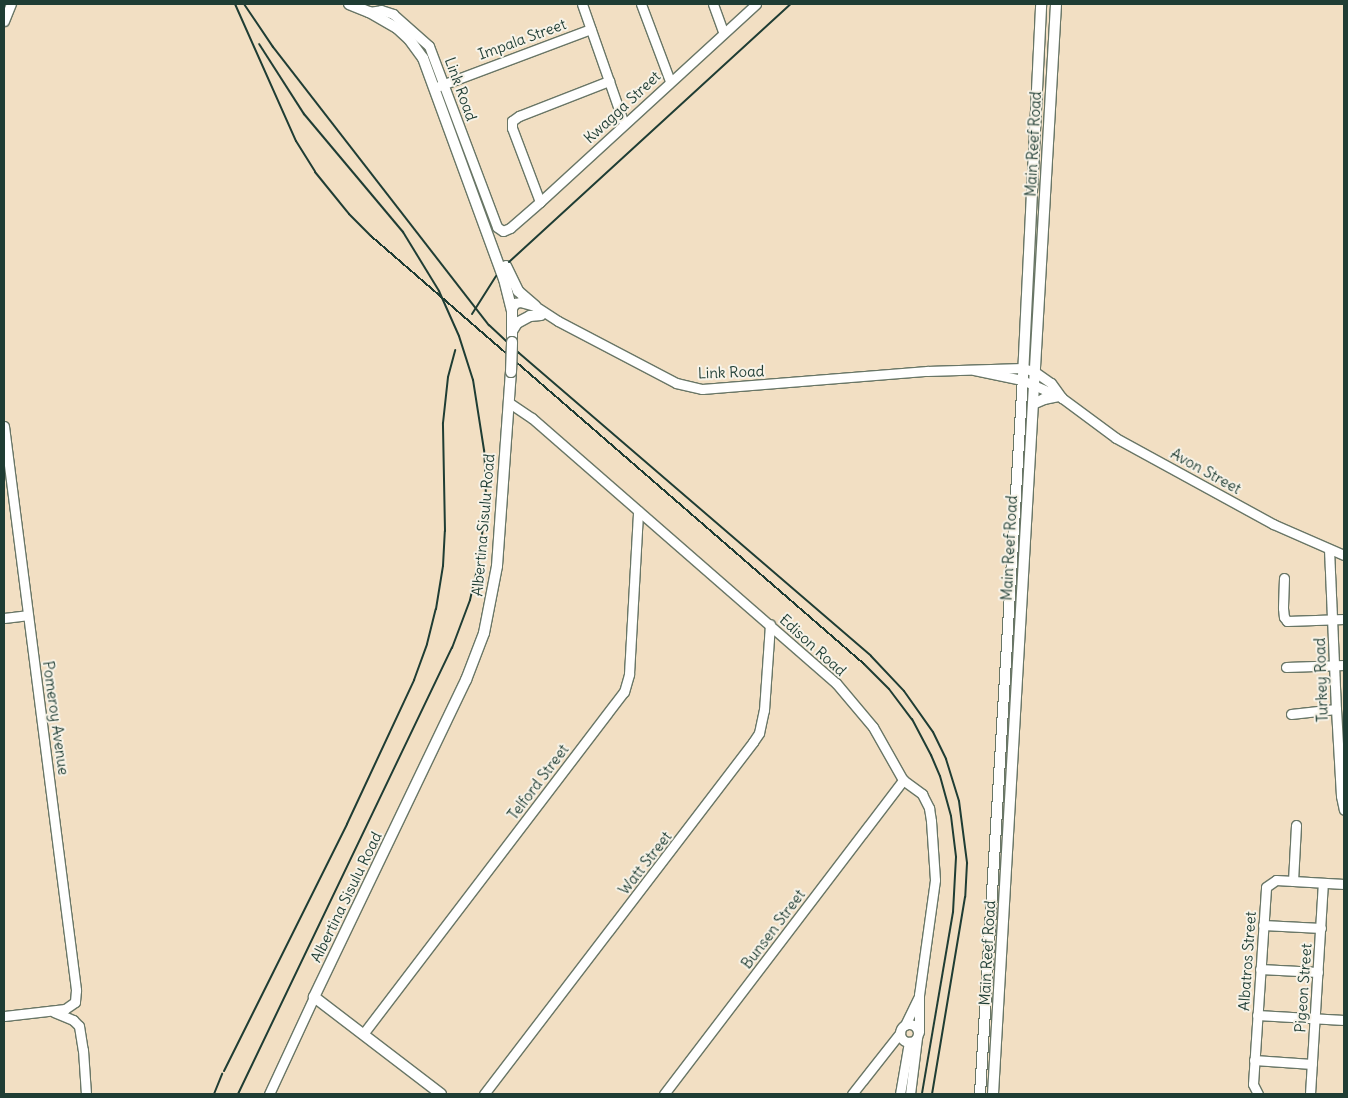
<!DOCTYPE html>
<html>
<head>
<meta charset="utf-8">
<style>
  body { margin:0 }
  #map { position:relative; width:1348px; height:1098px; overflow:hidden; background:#f2dfc3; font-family:Delius,sans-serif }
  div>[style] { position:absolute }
  .roads { filter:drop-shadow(1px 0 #697666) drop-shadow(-1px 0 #697666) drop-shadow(0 1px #697666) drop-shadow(0 -1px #697666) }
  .minor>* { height:9px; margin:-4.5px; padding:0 4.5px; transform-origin:4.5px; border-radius:4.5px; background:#fff }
  .minor>.ring { margin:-4.5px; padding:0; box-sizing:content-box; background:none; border:9px solid #fff; border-radius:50% }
  .major>* { height:10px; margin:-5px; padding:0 5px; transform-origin:5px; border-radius:5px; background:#fff }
  .rail>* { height:2px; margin:-1px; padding:0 1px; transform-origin:1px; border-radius:1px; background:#1f3d34 }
  .bridges { filter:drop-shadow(1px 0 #697666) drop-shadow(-1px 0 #697666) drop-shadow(0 1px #697666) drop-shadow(0 -1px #697666) }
  .major-bridge>* { height:10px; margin:-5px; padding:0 5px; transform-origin:5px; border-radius:5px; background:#fff }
  span { translate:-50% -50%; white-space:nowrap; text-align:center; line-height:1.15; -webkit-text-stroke:4px #f7f3e8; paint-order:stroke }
  .street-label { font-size:15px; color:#1f3d34 }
  .frame { position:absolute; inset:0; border:5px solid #1f3d34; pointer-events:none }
</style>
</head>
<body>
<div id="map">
  <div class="roads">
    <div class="minor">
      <i style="left:582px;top:4px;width:127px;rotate:70.7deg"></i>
      <i style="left:641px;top:4px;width:82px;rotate:69.4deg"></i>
      <i style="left:713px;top:4px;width:30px;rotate:70deg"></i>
      <i style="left:369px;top:12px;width:12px;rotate:-9deg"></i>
      <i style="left:381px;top:10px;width:13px;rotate:18deg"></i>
      <i style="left:393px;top:14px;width:48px;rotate:41.6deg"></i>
      <i style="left:429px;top:46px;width:193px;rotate:69.4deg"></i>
      <i style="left:497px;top:227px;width:7px;rotate:34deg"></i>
      <i style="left:503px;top:231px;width:8px;rotate:-23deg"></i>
      <i style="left:510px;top:228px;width:40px;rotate:-41deg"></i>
      <i style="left:540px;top:202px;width:293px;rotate:-42.5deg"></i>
      <i style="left:4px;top:21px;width:18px;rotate:-68deg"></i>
      <i style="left:439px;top:86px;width:162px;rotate:-20.6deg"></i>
      <i style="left:540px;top:202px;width:79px;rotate:-110.7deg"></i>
      <i style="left:512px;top:128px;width:7px;rotate:-90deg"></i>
      <i style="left:512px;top:121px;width:9px;rotate:-36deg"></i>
      <i style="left:519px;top:116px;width:97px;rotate:-21.3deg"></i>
      <i style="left:512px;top:308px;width:6px;rotate:-59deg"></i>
      <i style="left:515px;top:303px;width:5px;rotate:-11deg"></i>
      <i style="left:520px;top:302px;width:16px;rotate:15deg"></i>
      <i style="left:535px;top:306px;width:27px;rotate:33deg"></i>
      <i style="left:558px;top:321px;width:133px;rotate:27.7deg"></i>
      <i style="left:676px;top:383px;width:27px;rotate:13deg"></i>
      <i style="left:702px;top:389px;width:226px;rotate:-4.6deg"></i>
      <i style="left:927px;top:371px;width:96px;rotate:-1.8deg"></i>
      <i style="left:1023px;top:368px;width:13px;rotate:18deg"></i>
      <i style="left:1035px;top:372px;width:19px;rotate:35deg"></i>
      <i style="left:1051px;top:383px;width:19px;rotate:54deg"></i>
      <i style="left:1062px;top:398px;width:67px;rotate:36.5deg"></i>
      <i style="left:1116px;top:438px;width:179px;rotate:28.7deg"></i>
      <i style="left:1273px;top:524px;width:77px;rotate:23.6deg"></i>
      <i style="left:974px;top:370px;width:49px;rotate:11.8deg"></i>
      <i style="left:1022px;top:380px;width:43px;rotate:23.6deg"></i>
      <i style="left:508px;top:402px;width:29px;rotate:34deg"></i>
      <i style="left:532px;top:418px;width:403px;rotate:41.1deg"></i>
      <i style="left:836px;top:683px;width:57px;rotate:49.9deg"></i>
      <i style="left:873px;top:727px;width:61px;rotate:60.5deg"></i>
      <i style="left:903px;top:780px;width:24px;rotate:36deg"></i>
      <i style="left:922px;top:794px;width:16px;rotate:63deg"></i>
      <i style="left:929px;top:808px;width:13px;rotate:81deg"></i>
      <i style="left:931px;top:821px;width:59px;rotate:86.1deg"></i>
      <i style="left:935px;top:880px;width:116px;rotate:97.9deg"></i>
      <i style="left:919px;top:995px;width:37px;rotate:90deg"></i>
      <i style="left:4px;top:426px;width:569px;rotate:82.72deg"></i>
      <i style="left:76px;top:990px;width:12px;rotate:95deg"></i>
      <i style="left:75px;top:1002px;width:12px;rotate:145deg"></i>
      <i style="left:65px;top:1009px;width:61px;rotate:173.5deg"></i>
      <i style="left:1329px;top:549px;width:160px;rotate:87.5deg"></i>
      <i style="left:1336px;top:709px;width:87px;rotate:86.7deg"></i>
      <i style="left:1341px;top:796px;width:14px;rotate:78deg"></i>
      <i style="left:1284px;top:578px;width:30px;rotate:92deg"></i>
      <i style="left:1283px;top:608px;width:9px;rotate:84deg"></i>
      <i style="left:1284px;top:617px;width:5px;rotate:53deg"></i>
      <i style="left:1287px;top:621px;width:57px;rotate:-2deg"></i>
      <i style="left:4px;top:618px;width:23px;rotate:-7deg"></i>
      <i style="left:1286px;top:667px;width:58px;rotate:-2deg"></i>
      <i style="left:1291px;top:714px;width:45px;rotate:-6.3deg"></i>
      <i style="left:1293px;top:881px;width:56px;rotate:-86.9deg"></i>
      <i style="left:1263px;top:925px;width:58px;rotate:3deg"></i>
      <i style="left:1260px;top:969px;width:58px;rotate:3deg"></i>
      <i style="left:54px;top:1012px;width:21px;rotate:23deg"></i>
      <i style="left:73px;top:1020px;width:8px;rotate:45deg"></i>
      <i style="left:79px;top:1026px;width:24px;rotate:81deg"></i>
      <i style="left:83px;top:1050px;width:44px;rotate:86.1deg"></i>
      <i style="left:1257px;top:1015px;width:87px;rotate:3.3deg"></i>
      <i class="ring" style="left:900px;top:1024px;width:9px;height:9px"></i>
      <i style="left:905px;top:1025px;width:30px;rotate:-64deg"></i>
      <i style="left:363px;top:1034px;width:430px;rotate:-52.7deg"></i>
      <i style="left:624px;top:692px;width:19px;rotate:-74deg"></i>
      <i style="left:629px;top:674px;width:163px;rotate:-86.8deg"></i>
      <i style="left:1254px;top:1060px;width:58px;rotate:3.9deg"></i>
      <i style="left:269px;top:1094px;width:107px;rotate:-65.1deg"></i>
      <i style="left:484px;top:1094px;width:443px;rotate:-52.6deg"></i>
      <i style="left:753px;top:742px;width:11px;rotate:-56deg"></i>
      <i style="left:759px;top:733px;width:24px;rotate:-78deg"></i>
      <i style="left:764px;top:710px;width:86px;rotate:-86deg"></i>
      <i style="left:664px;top:1094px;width:395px;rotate:-52.7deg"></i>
      <i style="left:852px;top:1094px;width:78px;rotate:-51.8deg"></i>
      <i style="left:900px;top:1094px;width:53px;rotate:-80.2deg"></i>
      <i style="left:910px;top:1094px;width:56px;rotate:-82.9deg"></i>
      <i style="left:1258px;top:1094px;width:11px;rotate:-117deg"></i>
      <i style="left:1253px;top:1084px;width:197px;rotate:-86.2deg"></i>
      <i style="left:1266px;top:887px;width:12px;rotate:-35deg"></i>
      <i style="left:1276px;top:880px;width:68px;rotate:3.4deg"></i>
      <i style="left:1310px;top:1094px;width:211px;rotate:-86.5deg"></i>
    </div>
    <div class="major">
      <i style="left:349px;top:4px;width:22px;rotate:22deg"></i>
      <i style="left:369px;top:12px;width:32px;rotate:30deg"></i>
      <i style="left:397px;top:28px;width:16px;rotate:43deg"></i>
      <i style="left:409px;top:39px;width:24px;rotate:54deg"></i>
      <i style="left:423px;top:58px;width:235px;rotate:69.9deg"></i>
      <i style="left:504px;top:279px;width:32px;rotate:76deg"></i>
      <i style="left:512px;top:310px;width:32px;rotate:90deg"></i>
      <i style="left:506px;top:266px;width:28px;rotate:64deg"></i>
      <i style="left:518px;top:291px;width:23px;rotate:41deg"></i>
      <i style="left:512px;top:331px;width:9px;rotate:-58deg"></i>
      <i style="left:517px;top:323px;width:15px;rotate:-28deg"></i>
      <i style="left:530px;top:316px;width:11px;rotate:-5deg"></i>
      <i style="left:1033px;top:404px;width:12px;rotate:-24deg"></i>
      <i style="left:1044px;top:399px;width:15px;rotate:-11deg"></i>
      <i style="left:441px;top:1094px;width:160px;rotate:-142.6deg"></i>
      <i style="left:314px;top:997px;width:352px;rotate:-64.4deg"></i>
      <i style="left:466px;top:680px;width:50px;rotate:-69deg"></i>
      <i style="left:484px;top:633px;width:68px;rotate:-79deg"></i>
      <i style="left:497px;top:566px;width:195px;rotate:-85.9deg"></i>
      <i style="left:980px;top:1094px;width:719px;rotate:-86.57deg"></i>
      <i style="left:1023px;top:376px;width:372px;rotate:-87.2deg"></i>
      <i style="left:993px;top:1094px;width:1092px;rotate:-86.69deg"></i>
    </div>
  </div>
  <div class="rail">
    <i style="left:235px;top:4px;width:150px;rotate:66deg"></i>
    <i style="left:296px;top:141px;width:36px;rotate:58deg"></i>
    <i style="left:315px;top:172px;width:54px;rotate:51deg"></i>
    <i style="left:349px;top:214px;width:31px;rotate:45deg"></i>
    <i style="left:371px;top:236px;width:653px;rotate:40.96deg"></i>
    <i style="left:864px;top:664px;width:35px;rotate:45deg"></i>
    <i style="left:889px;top:689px;width:38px;rotate:53deg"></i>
    <i style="left:912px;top:719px;width:41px;rotate:62.2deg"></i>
    <i style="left:931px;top:755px;width:23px;rotate:67deg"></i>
    <i style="left:940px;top:776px;width:41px;rotate:74.6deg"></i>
    <i style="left:951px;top:816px;width:41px;rotate:83deg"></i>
    <i style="left:956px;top:857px;width:55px;rotate:93.1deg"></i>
    <i style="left:953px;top:912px;width:185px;rotate:99.7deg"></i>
    <i style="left:244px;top:4px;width:52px;rotate:56deg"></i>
    <i style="left:273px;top:47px;width:352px;rotate:52.2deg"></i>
    <i style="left:489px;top:325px;width:41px;rotate:43deg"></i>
    <i style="left:519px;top:353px;width:464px;rotate:40.7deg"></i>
    <i style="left:871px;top:656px;width:48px;rotate:46.7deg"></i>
    <i style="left:904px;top:691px;width:50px;rotate:54.7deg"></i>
    <i style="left:933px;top:732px;width:30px;rotate:64deg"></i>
    <i style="left:946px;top:759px;width:44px;rotate:72.8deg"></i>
    <i style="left:959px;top:801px;width:63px;rotate:82.6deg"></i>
    <i style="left:967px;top:863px;width:34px;rotate:93deg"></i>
    <i style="left:965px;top:897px;width:200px;rotate:99.5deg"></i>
    <i style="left:509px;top:262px;width:382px;rotate:-42.5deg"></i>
    <i style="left:472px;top:314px;width:45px;rotate:-57.7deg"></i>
    <i style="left:224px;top:1071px;width:276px;rotate:-63.5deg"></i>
    <i style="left:347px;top:824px;width:159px;rotate:-65deg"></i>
    <i style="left:414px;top:680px;width:38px;rotate:-70deg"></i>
    <i style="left:427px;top:644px;width:36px;rotate:-76deg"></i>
    <i style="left:436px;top:609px;width:44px;rotate:-80.8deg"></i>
    <i style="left:443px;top:566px;width:35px;rotate:-87deg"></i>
    <i style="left:445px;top:531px;width:108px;rotate:-91.1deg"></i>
    <i style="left:443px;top:423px;width:46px;rotate:-83.8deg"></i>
    <i style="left:448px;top:377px;width:28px;rotate:-75deg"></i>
    <i style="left:214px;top:1094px;width:22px;rotate:-68deg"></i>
    <i style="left:238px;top:1094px;width:495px;rotate:-64.4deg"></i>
    <i style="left:452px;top:648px;width:51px;rotate:-69.4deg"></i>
    <i style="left:470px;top:600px;width:36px;rotate:-77deg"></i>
    <i style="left:478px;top:565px;width:53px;rotate:-82.5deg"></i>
    <i style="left:485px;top:512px;width:26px;rotate:-88deg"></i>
    <i style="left:486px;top:486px;width:36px;rotate:-93deg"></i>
    <i style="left:484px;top:450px;width:71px;rotate:-98.9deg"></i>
    <i style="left:473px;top:380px;width:46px;rotate:-107.7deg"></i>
    <i style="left:459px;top:336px;width:49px;rotate:-114deg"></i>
    <i style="left:439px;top:291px;width:69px;rotate:-121.4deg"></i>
    <i style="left:403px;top:232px;width:154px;rotate:-130deg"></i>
    <i style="left:304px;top:114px;width:83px;rotate:-122.7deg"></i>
  </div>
  <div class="bridges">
    <div class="major-bridge">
      <i style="left:511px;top:372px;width:30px;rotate:-88deg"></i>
    </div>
  </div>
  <div class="street-label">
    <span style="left:522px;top:39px;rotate:-20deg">Impala Street</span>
    <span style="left:461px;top:89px;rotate:70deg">Link Road</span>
    <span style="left:622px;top:107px;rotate:-43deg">Kwagga Street</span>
    <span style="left:1033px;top:144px;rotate:-87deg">Main Reef Road</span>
    <span style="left:731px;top:372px;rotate:-2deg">Link Road</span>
    <span style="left:1206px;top:471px;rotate:29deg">Avon Street</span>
    <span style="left:483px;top:525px;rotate:-85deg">Albertina Sisulu Road</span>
    <span style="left:1009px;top:548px;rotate:-87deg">Main Reef Road</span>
    <span style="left:813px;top:645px;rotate:42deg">Edison Road</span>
    <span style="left:1321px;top:680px;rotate:-92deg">Turkey Road</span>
    <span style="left:56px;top:718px;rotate:82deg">Pomeroy Avenue</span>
    <span style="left:538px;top:782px;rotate:-53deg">Telford Street</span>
    <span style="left:645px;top:863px;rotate:-52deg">Watt Street</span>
    <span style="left:346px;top:897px;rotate:-64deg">Albertina Sisulu Road</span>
    <span style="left:773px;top:929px;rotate:-53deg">Bunsen Street</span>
    <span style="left:987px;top:953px;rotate:-87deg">Main Reef Road</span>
    <span style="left:1247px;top:961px;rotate:-86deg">Albatros Street</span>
    <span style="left:1303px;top:988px;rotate:-86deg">Pigeon Street</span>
  </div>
  <div class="frame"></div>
</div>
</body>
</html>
